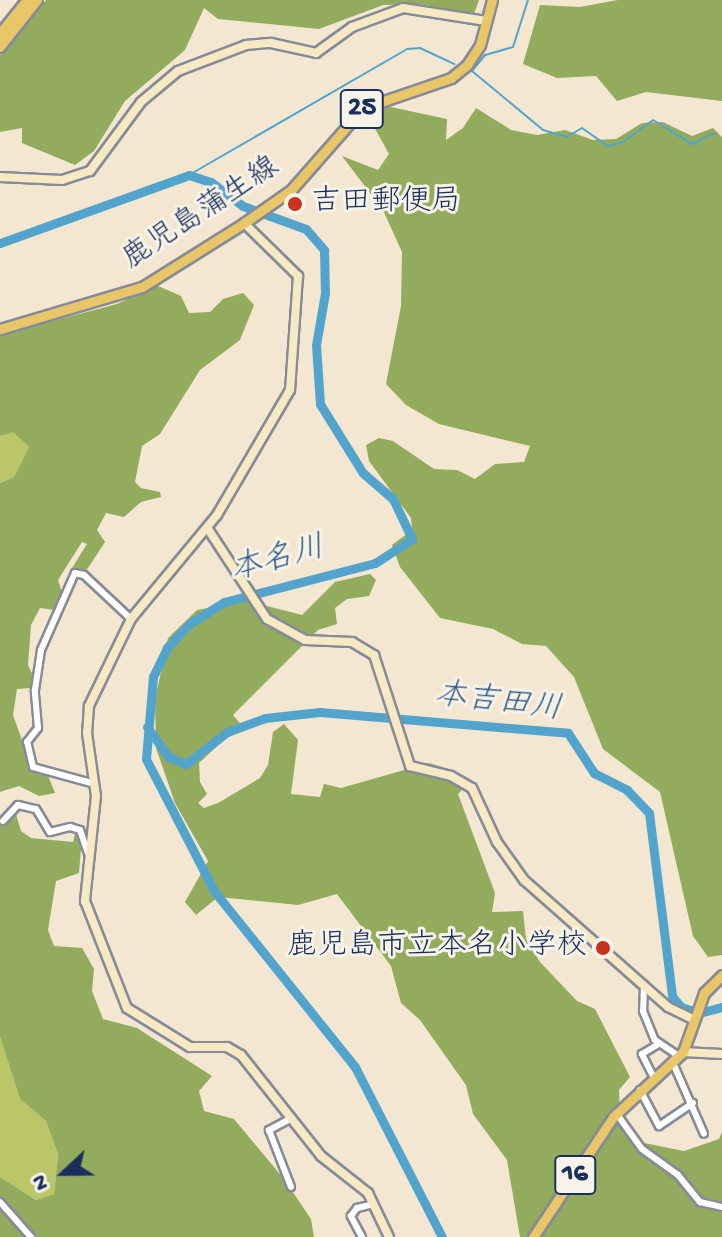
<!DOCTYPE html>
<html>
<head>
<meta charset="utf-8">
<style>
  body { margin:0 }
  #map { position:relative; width:722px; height:1237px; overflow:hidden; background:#f3e7d1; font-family:"Gochi Hand","Klee One",sans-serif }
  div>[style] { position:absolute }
  .green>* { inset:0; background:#bac667 }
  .forest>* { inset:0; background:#93ab5c }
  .stream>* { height:2px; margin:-1px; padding:0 1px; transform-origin:1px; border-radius:1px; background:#52a4cd }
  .river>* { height:9px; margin:-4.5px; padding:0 4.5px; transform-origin:4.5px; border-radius:4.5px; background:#52a4cd }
  .roads { filter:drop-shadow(2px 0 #878b98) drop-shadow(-2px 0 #878b98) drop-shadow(0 2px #878b98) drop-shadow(0 -2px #878b98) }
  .street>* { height:6px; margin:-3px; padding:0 3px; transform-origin:3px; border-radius:3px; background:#fff }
  .secondary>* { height:8px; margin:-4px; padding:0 4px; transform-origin:4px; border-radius:4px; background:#f6e9c3 }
  .primary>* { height:9px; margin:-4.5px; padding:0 4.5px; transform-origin:4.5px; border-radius:4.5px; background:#e9c769 }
  .highway>* { height:10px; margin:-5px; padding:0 5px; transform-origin:5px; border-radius:5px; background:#e9c769 }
  .dots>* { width:22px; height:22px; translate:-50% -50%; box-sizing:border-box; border:4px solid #f7f3e8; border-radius:50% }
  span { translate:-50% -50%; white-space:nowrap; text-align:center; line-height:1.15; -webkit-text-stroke:6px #f7f3e8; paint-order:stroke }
  .shield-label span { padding:2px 6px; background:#f7f3e8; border:2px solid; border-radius:6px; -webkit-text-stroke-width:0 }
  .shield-label { font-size:28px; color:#1b2f5e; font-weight:700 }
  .poi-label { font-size:30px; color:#1b2f5e }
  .left { translate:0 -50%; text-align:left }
  .right { translate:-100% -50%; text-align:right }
  .street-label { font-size:30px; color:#1b2f5e }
  .water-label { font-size:32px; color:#2e5885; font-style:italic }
  .north { position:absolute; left:24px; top:1133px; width:80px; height:80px; -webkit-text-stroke:6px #f7f3e8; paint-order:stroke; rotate:248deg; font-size:22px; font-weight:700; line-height:32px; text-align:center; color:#1b2f5e }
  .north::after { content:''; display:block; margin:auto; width:28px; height:36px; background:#1b2f5e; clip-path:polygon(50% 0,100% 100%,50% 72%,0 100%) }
</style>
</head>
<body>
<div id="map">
  <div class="green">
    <i style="clip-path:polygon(13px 431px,29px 447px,14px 477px,0 483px,0 436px)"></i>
    <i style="clip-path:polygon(0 1037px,20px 1099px,46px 1121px,58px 1154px,54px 1194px,36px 1200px,0 1177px)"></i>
  </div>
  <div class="forest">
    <i style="clip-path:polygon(46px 0,479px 0,474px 14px,419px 4px,383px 5px,319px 29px,218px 19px,204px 8px,185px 50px,125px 101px,94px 151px,75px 165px,22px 143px,22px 128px,0 132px,0 55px)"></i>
    <i style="clip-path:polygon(618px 0,722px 0,722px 101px,646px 92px,617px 101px,596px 76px,557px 78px,523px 64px,540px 5px,580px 7px)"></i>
    <i style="clip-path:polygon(386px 106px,447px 119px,446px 140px,463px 128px,476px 108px,511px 130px,537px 135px,565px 130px,593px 140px,616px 139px,642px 123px,663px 122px,692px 136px,713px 128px,722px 137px,722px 955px,708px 957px,693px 936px,660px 792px,603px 749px,574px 677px,546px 646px,522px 644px,493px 629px,440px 618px,400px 567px,392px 545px,412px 530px,411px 518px,369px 461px,366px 445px,379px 438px,393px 441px,434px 469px,457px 470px,475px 479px,495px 464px,524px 462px,530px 446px,439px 424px,406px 405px,386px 384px,401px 306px,402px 252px,383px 210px,342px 156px,378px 170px,389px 154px,373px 125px)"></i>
    <i style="clip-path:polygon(156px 285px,181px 296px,189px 313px,210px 312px,223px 299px,243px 293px,254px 305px,240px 340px,200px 370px,160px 434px,142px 446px,135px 482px,141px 488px,160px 492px,161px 497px,141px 502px,124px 517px,106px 513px,97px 530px,105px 542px,84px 574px,72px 568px,87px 544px,82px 542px,58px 580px,63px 595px,54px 610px,40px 608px,31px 625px,28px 665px,34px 678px,31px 688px,17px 689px,13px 715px,32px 768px,47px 773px,55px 793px,39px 796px,19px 786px,0 792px,0 483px,14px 477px,29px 447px,13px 432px,0 436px,0 335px,117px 304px)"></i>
    <i style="clip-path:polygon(370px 574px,376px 580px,369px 596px,347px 599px,335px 608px,337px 624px,318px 630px,233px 715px,245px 729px,227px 737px,199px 763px,200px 782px,207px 794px,198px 803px,204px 808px,218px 803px,260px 778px,268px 765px,273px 732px,284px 724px,298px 740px,291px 794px,320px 797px,324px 784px,341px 788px,429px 763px,455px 771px,462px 790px,458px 794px,495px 893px,492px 912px,523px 911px,526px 939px,540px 962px,577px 1001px,595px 1009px,630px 1077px,619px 1090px,620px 1117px,639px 1142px,684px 1151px,719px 1139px,722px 1132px,722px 1237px,520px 1237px,507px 1160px,473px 1114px,466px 1085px,420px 1020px,401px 1003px,391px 966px,337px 894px,298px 905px,218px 897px,196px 915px,185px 902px,208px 861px,175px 803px,156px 748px,155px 700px,168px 638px,197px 610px,247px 601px,302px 615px,335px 582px)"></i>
    <i style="clip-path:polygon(16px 814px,21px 831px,31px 838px,73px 842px,76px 829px,82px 836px,79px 873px,56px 881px,48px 930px,54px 946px,82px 948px,94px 969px,92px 991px,103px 1019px,137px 1028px,212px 1076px,199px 1091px,204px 1111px,234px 1119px,284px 1179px,311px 1219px,314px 1237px,0 1237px,0 1177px,36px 1200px,54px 1194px,58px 1154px,46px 1121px,20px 1099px,0 1037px,0 817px)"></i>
  </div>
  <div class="stream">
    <i style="left:528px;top:0;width:49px;rotate:107.7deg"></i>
    <i style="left:513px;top:47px;width:29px;rotate:164deg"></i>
    <i style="left:485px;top:55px;width:21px;rotate:129deg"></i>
    <i style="left:472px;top:71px;width:92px;rotate:39.7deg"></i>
    <i style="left:543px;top:130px;width:25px;rotate:16deg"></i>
    <i style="left:567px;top:137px;width:17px;rotate:-31deg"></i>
    <i style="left:582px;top:128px;width:32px;rotate:35deg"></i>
    <i style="left:608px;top:146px;width:16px;rotate:-15deg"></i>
    <i style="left:623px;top:142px;width:37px;rotate:-36deg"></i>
    <i style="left:653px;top:120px;width:46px;rotate:31.6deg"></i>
    <i style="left:692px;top:144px;width:25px;rotate:-26deg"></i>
    <i style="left:189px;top:175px;width:252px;rotate:-30deg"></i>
    <i style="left:407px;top:49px;width:13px;rotate:-4deg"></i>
    <i style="left:420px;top:48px;width:38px;rotate:25deg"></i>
  </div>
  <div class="river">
    <i style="left:0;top:243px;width:201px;rotate:-19.8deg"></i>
    <i style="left:189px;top:175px;width:23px;rotate:18deg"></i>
    <i style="left:211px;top:182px;width:40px;rotate:37deg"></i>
    <i style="left:243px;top:206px;width:67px;rotate:20.1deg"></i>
    <i style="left:306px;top:229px;width:28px;rotate:49deg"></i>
    <i style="left:324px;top:250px;width:43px;rotate:88.7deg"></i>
    <i style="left:325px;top:293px;width:53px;rotate:99.8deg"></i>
    <i style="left:316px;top:345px;width:59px;rotate:86.1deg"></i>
    <i style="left:320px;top:404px;width:81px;rotate:58.1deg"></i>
    <i style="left:363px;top:473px;width:40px;rotate:41deg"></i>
    <i style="left:393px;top:499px;width:44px;rotate:64.6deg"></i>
    <i style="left:412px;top:539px;width:44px;rotate:147deg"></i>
    <i style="left:375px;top:563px;width:156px;rotate:165.5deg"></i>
    <i style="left:224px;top:602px;width:41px;rotate:147.8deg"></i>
    <i style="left:189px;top:624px;width:33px;rotate:133deg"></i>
    <i style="left:167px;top:648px;width:32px;rotate:116deg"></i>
    <i style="left:153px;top:677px;width:82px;rotate:94.9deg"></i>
    <i style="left:146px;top:759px;width:148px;rotate:62.7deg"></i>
    <i style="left:214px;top:891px;width:226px;rotate:51.3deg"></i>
    <i style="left:355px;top:1067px;width:191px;rotate:62.9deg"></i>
    <i style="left:147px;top:727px;width:37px;rotate:54deg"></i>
    <i style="left:169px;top:757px;width:18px;rotate:22deg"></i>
    <i style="left:186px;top:764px;width:52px;rotate:-38deg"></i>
    <i style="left:227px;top:732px;width:40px;rotate:-20.2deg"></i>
    <i style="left:265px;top:718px;width:55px;rotate:-6.2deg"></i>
    <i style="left:320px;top:712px;width:249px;rotate:4.8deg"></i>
    <i style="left:568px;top:733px;width:48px;rotate:57deg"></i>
    <i style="left:594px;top:773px;width:37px;rotate:27deg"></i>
    <i style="left:627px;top:790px;width:32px;rotate:46deg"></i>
    <i style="left:649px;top:813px;width:184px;rotate:82.8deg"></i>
    <i style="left:672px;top:996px;width:14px;rotate:51deg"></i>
    <i style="left:681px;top:1007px;width:19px;rotate:18deg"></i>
    <i style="left:699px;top:1013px;width:24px;rotate:-15deg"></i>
  </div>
  <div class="roads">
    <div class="street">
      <i style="left:95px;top:784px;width:64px;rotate:-164.7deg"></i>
      <i style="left:33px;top:767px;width:26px;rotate:-103deg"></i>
      <i style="left:27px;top:742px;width:18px;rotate:-52deg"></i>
      <i style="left:38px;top:728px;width:38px;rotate:-95deg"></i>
      <i style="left:35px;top:690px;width:40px;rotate:-81.5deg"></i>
      <i style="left:41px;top:650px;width:84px;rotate:-66.2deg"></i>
      <i style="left:75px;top:573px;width:9px;rotate:13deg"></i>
      <i style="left:84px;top:575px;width:64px;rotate:43.1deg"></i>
      <i style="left:3px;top:821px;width:22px;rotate:-47deg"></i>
      <i style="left:18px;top:805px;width:18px;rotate:13deg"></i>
      <i style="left:36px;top:809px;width:27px;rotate:59deg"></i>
      <i style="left:50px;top:832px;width:21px;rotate:-14deg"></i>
      <i style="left:70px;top:827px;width:10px;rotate:17deg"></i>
      <i style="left:80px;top:830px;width:24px;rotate:71deg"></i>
      <i style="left:644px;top:985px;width:26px;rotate:92deg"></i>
      <i style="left:643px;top:1011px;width:31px;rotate:68deg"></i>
      <i style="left:655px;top:1040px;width:29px;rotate:34deg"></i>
      <i style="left:673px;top:1063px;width:77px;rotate:66.4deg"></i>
      <i style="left:654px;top:1078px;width:27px;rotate:-117deg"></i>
      <i style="left:642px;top:1054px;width:17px;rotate:-31deg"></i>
      <i style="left:640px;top:1090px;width:41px;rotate:62.2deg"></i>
      <i style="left:659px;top:1126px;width:41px;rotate:-34.1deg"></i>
      <i style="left:616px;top:1113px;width:44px;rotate:54.2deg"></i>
      <i style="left:642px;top:1149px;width:44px;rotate:35.8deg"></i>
      <i style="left:678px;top:1175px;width:35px;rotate:51deg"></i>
      <i style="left:700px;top:1202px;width:23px;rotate:13deg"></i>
      <i style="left:290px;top:1119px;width:24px;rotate:152deg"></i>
      <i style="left:269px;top:1130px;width:61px;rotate:68.9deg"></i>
      <i style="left:0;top:1202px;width:47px;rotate:48.5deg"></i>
      <i style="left:362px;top:1237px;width:24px;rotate:-118deg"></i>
      <i style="left:351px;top:1216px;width:10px;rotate:-53deg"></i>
      <i style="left:357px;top:1208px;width:17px;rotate:-13deg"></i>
    </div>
    <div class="secondary">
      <i style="left:0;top:177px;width:62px;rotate:2.8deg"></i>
      <i style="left:62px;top:180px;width:29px;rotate:-18deg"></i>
      <i style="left:90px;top:171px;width:86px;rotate:-53.5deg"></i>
      <i style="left:141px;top:102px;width:48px;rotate:-40deg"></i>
      <i style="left:178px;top:71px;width:73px;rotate:-20.9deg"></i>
      <i style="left:246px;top:45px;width:25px;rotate:-5deg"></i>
      <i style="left:271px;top:43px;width:46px;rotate:12.5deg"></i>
      <i style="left:316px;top:53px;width:44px;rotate:-35.8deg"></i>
      <i style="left:352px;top:27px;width:54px;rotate:-20.4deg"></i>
      <i style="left:403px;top:8px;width:84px;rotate:8.9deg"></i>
      <i style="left:244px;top:223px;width:76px;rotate:44.5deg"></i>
      <i style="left:298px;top:276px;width:114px;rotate:94deg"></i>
      <i style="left:290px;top:390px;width:145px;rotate:120.3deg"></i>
      <i style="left:217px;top:515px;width:135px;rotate:129.6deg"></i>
      <i style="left:131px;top:619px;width:97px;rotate:115.8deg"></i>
      <i style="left:89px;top:706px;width:27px;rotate:94deg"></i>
      <i style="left:87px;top:733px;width:64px;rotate:81.9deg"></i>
      <i style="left:96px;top:796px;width:106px;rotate:96deg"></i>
      <i style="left:85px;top:901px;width:115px;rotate:68.6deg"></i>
      <i style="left:127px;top:1008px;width:74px;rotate:31.8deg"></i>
      <i style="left:190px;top:1047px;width:37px"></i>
      <i style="left:227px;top:1047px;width:16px;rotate:30deg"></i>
      <i style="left:241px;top:1055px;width:129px;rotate:51.6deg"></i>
      <i style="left:321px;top:1156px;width:60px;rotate:38.2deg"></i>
      <i style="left:368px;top:1193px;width:49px;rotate:64.5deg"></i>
      <i style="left:208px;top:529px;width:108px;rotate:56.8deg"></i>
      <i style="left:267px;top:619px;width:43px;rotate:28.9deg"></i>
      <i style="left:305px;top:640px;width:47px;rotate:2.4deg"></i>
      <i style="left:352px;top:642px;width:26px;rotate:31deg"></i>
      <i style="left:374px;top:655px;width:117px;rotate:72deg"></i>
      <i style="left:410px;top:766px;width:42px;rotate:13.7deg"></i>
      <i style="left:451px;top:776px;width:24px;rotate:30deg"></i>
      <i style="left:472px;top:788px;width:60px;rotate:65.2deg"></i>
      <i style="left:497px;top:842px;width:47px;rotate:54.6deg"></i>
      <i style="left:524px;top:880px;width:192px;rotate:41.4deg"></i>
      <i style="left:668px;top:1007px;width:30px;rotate:26deg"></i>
      <i style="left:683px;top:1052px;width:39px;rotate:3deg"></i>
    </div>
    <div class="primary">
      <i style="left:0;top:329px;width:148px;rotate:-16.5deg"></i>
      <i style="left:142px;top:287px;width:120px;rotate:-32.1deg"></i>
      <i style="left:244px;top:223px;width:57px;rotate:-35.1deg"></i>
      <i style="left:291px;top:190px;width:109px;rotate:-48.7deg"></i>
      <i style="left:363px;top:108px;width:93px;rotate:-18.8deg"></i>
      <i style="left:451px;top:78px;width:21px;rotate:-39deg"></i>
      <i style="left:467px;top:65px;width:24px;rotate:-57deg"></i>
      <i style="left:480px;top:45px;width:47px;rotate:-75.1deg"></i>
      <i style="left:533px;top:1237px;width:144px;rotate:-56.3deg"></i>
      <i style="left:613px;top:1117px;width:96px;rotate:-42.9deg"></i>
      <i style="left:683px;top:1052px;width:63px;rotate:-70.4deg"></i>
      <i style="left:704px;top:993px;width:25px;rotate:-45deg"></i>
    </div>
    <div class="highway">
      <i style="left:0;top:35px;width:45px;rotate:-51.3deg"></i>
      <i style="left:0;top:47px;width:60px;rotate:-51.8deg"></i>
    </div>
  </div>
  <div class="dots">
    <i style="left:295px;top:204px;background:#c8321e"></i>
    <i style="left:603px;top:948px;background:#c8321e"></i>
  </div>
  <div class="shield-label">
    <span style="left:362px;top:109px">25</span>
    <span style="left:575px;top:1175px">16</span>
  </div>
  <div class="poi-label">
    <span class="left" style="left:311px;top:204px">吉田郵便局</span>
    <span class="right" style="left:587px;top:948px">鹿児島市立本名小学校</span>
  </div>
  <div class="street-label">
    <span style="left:202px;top:215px;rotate:-33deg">鹿児島蒲生線</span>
  </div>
  <div class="water-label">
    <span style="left:278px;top:561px;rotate:-15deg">本名川</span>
    <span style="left:498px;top:704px;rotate:7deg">本吉田川</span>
  </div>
  <div class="north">N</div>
</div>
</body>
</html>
